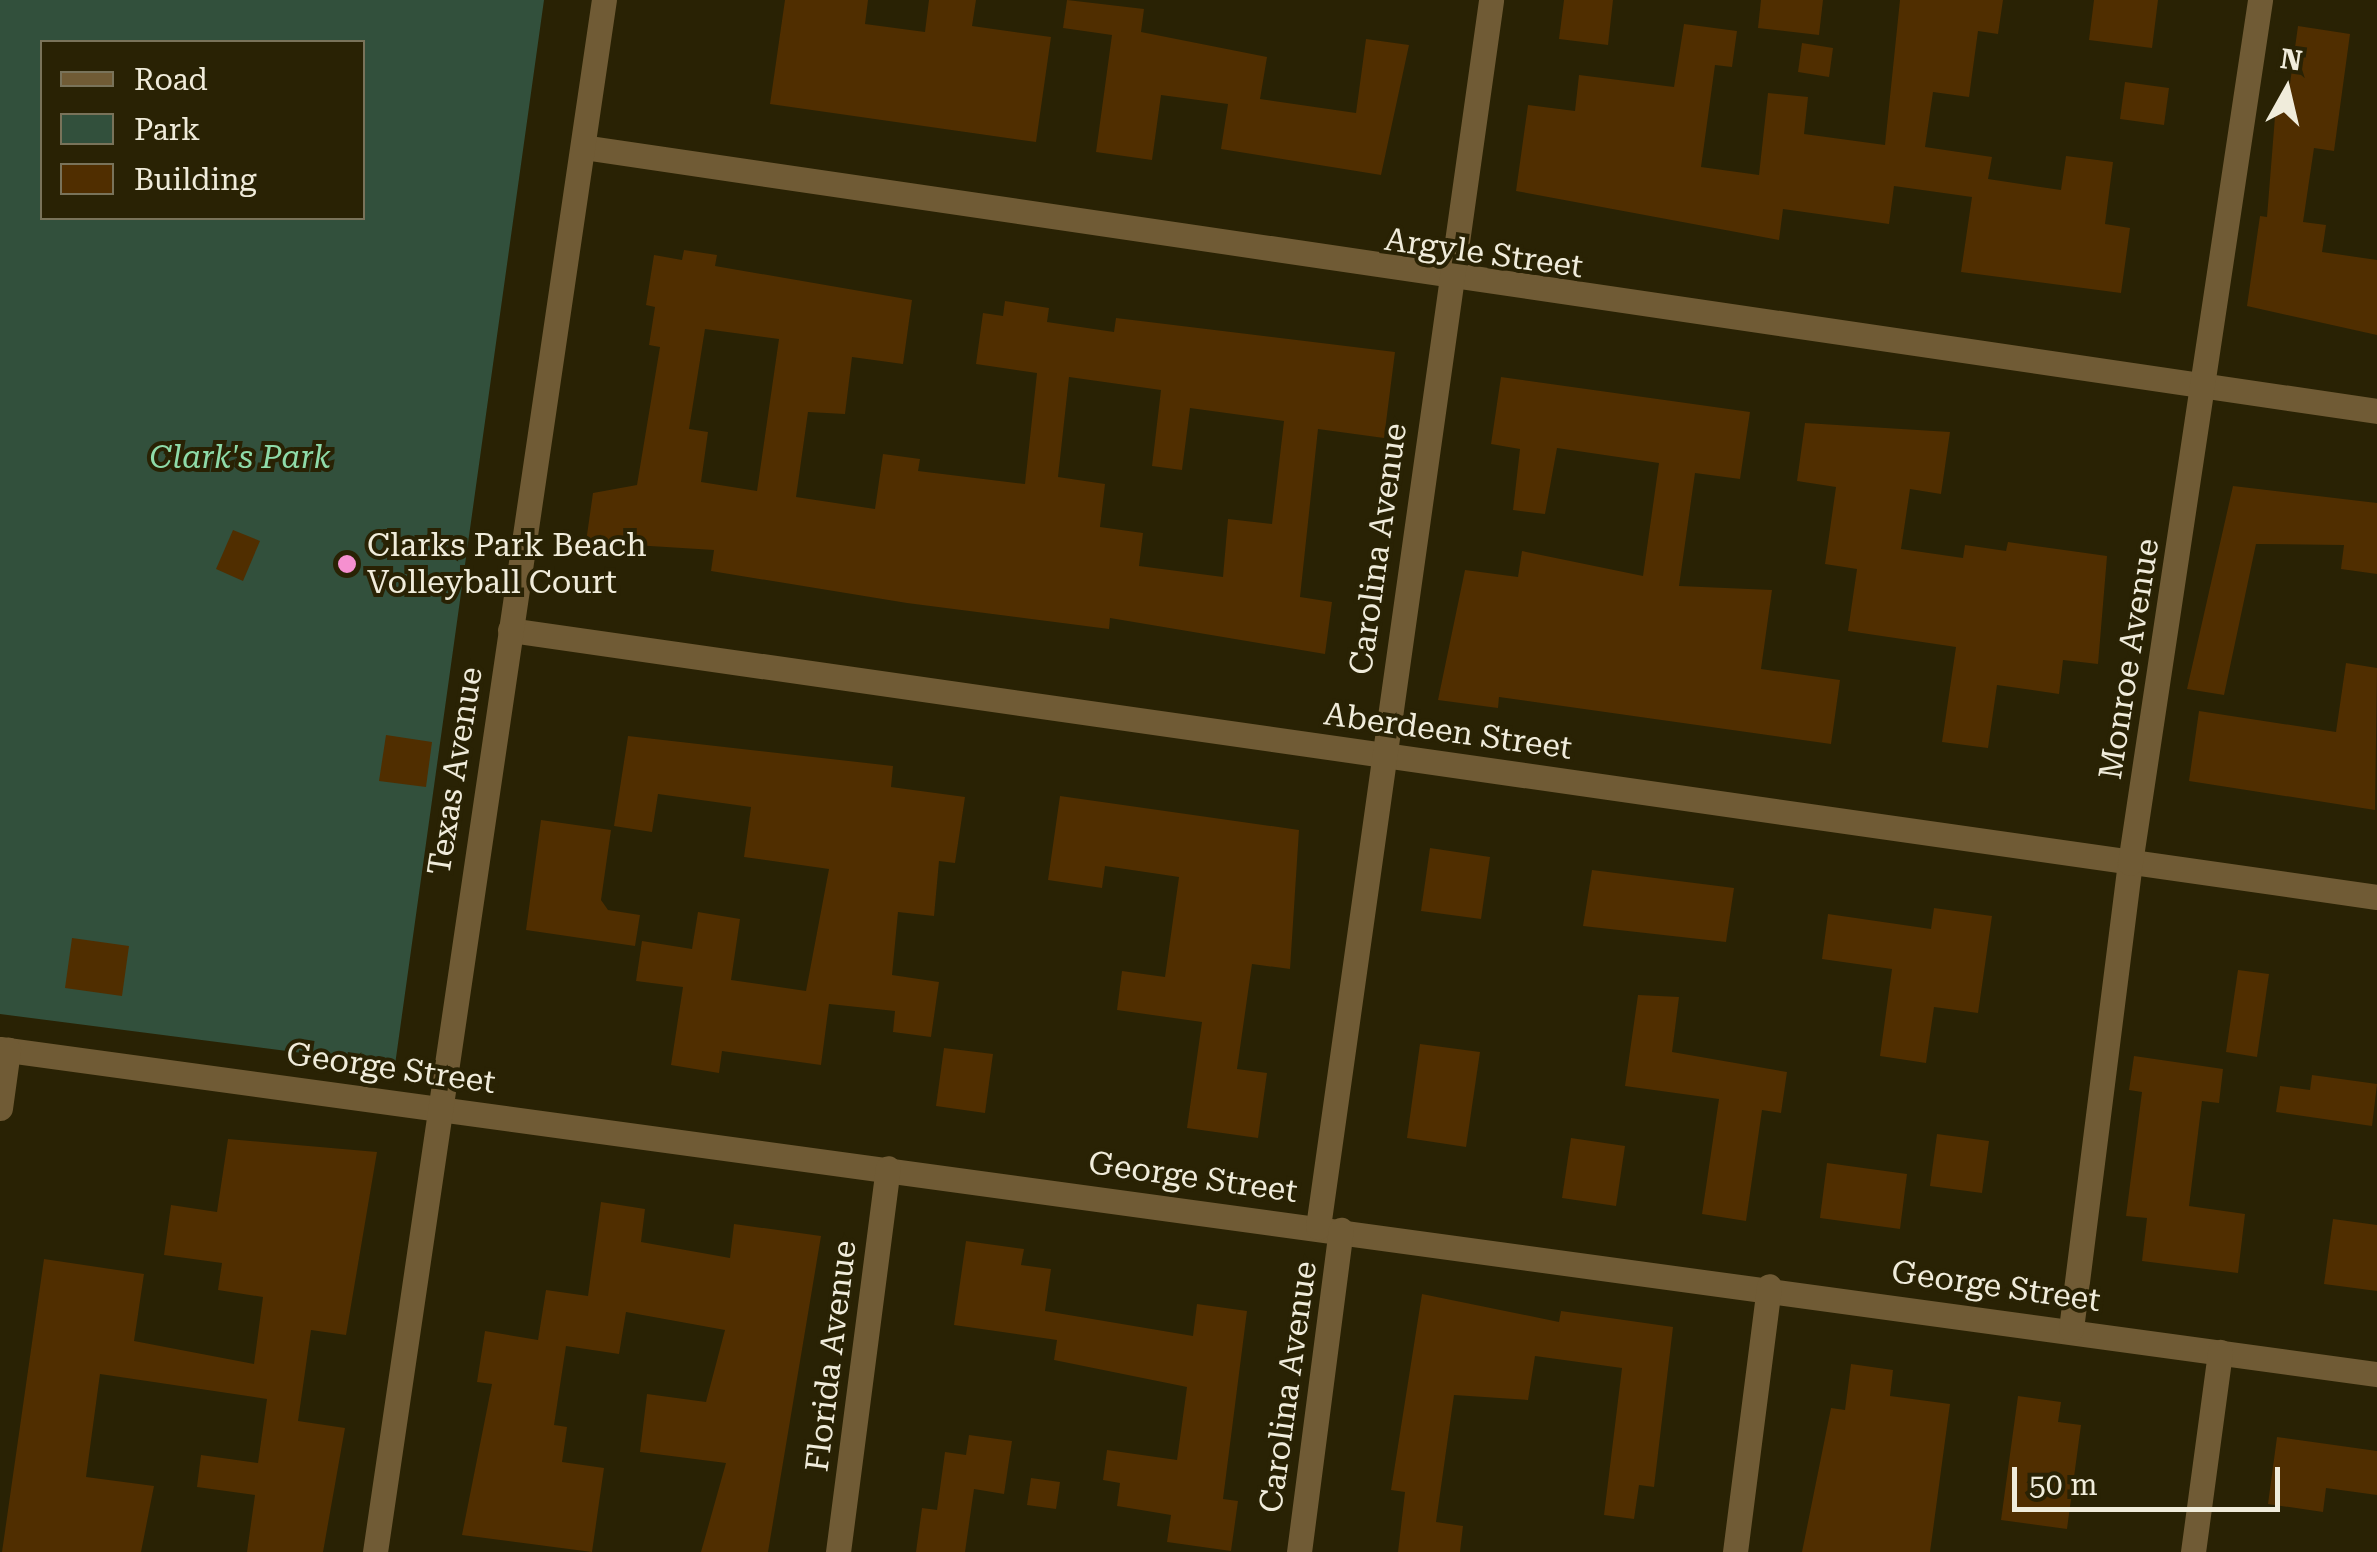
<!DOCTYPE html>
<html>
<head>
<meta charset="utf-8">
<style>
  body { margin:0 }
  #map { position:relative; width:2377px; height:1552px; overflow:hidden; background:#292204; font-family:"Roboto Serif",serif }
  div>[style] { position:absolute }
  .green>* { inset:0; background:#32503c }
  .building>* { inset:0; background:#502e00 }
  .minor>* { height:25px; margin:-12.5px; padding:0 12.5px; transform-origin:12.5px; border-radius:12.5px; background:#705b35 }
  .dots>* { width:28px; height:28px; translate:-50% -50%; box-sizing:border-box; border:5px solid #292204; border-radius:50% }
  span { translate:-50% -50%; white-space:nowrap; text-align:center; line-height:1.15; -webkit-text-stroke:8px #292204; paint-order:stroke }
  .street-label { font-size:32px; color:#f0ecdb }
  .park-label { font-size:32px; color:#8edba9; font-style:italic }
  .poi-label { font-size:32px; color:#f0ecdb }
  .left { translate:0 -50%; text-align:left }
  .legend { position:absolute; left:40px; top:40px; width:325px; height:180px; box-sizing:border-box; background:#292204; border:2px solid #79735a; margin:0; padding:12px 18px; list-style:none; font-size:30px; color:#f0ecdb }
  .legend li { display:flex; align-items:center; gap:20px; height:50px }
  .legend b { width:50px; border:2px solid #79735a }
  .north { position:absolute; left:2237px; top:40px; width:100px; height:100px; -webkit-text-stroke:8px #292204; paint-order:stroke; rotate:8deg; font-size:28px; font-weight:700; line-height:40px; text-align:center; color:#f0ecdb }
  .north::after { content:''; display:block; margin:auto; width:35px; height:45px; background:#f0ecdb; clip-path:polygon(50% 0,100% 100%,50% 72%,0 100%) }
  .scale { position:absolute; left:2012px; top:1467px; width:268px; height:45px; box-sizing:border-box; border:5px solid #f0ecdb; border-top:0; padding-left:12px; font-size:30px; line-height:35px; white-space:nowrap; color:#f0ecdb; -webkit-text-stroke:8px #292204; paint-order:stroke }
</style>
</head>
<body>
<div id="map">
  <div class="green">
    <i style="clip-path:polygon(evenodd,0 0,544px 0,395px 1065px,0 1014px,0 0,42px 42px,362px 42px,362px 218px,42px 218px,42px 42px)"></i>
  </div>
  <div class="building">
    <i style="clip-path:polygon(785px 0,868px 0,865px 24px,925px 32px,929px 0,976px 0,972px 26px,1051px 37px,1036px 142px,770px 104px)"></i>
    <i style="clip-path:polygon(1067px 0,1144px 9px,1141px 32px,1267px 57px,1260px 99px,1356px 113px,1366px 39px,1409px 45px,1381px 175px,1221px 149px,1228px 104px,1161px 95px,1152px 160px,1096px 152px,1112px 35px,1063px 28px)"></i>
    <i style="clip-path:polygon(1564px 0,1613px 0,1608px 45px,1559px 39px)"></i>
    <i style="clip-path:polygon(1761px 0,1823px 0,1819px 35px,1758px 28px)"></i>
    <i style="clip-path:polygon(1900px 0,2003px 0,1998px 34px,1978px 31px,1969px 97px,1933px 92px,1925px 147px,1992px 157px,1988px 179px,2061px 190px,2066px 156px,2113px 162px,2105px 224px,2130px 228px,2121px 293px,1961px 272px,1972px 197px,1894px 186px,1889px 224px,1783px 209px,1779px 240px,1516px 191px,1528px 105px,1575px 111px,1579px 75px,1674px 87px,1684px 24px,1737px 31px,1732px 67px,1715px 65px,1701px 167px,1759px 175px,1768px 93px,1808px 97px,1804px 134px,1885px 145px)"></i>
    <i style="clip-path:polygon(2094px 0,2158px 0,2152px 48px,2089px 40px)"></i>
    <i style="clip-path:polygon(2298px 26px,2350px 34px,2334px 151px,2314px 148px,2303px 222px,2326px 225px,2322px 252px,2377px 260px,2377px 335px,2247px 306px,2260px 216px,2267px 217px,2276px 104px,2287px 105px)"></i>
    <i style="clip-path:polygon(1802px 43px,1833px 48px,1829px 77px,1798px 72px)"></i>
    <i style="clip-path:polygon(2125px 82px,2169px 88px,2164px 125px,2120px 119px)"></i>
    <i style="clip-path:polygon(evenodd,684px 250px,717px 255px,715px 266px,912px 300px,903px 364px,852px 357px,845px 414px,808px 412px,796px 497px,875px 509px,883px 454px,920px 459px,918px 471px,1025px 484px,1037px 373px,976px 364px,983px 313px,1003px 316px,1005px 301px,1049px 308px,1047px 322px,1114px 332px,1116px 318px,1395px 352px,1384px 438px,1318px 429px,1300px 597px,1332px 602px,1325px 654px,1110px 618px,1109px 629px,907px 603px,711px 571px,714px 550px,586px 542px,593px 493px,637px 485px,660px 347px,649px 345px,655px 307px,646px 305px,654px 255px,682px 260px,684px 250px,705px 329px,779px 339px,757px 491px,701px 482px,708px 432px,689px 429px,705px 329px,684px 250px,1069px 377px,1161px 390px,1152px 466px,1182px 470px,1190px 408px,1284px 421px,1272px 524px,1228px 519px,1223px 577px,1139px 566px,1143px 533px,1100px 527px,1105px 484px,1058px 477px,1069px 377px)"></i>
    <i style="clip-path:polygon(1501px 377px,1750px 412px,1740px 479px,1695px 473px,1679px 586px,1772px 590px,1761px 669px,1840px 680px,1831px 744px,1499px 697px,1498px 708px,1438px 700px,1465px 570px,1518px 577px,1522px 551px,1643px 576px,1659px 463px,1557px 448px,1545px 514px,1513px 510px,1520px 449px,1491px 444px)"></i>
    <i style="clip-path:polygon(1805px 423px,1950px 432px,1941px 494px,1910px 489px,1901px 549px,1963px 558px,1965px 545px,2006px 551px,2008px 542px,2107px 556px,2098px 664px,2063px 660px,2059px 694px,1997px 685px,1988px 748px,1942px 742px,1956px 647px,1848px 631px,1857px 569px,1825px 564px,1836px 487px,1797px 481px)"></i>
    <i style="clip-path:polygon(2233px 486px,2377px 503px,2377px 574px,2341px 569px,2344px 545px,2256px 544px,2224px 695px,2187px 689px)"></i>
    <i style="clip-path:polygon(233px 530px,260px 541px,243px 581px,216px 569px)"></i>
    <i style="clip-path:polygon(2346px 663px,2377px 668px,2375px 810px,2189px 781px,2199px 711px,2336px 732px)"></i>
    <i style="clip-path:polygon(386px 735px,432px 742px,426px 787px,379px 781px)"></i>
    <i style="clip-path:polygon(628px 736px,893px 766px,891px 787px,965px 797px,955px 863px,939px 861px,934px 916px,898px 912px,892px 975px,939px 982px,931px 1037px,893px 1032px,895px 1011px,829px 1004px,821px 1065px,722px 1051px,719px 1073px,671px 1065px,683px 987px,636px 981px,642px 941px,692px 949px,698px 912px,740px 919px,731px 980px,806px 991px,829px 869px,744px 857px,751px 807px,658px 794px,652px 832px,614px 826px)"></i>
    <i style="clip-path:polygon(1060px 796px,1299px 830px,1290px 969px,1252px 964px,1237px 1069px,1267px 1073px,1258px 1138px,1187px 1128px,1202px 1022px,1117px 1010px,1122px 971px,1165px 977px,1179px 877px,1105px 866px,1102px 888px,1048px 880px)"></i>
    <i style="clip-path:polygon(541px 820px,611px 830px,601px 900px,608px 910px,640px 915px,635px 946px,526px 930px)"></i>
    <i style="clip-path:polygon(1430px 848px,1490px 857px,1481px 919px,1421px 911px)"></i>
    <i style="clip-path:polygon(1592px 870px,1734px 888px,1726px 942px,1583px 926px)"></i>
    <i style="clip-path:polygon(1934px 908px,1992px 916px,1978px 1013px,1934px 1007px,1926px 1063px,1880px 1056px,1892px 969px,1822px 959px,1828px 914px,1931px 929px)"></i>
    <i style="clip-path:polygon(72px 938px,129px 946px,122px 996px,65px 988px)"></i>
    <i style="clip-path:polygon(2238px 970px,2269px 974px,2257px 1057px,2226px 1052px)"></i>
    <i style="clip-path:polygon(1638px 995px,1679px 997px,1672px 1052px,1787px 1072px,1781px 1113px,1762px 1110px,1746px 1221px,1702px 1214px,1719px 1099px,1625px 1086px)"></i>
    <i style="clip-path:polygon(1420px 1044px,1480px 1052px,1466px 1147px,1407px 1138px)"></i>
    <i style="clip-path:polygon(944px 1048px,993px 1054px,985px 1113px,936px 1106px)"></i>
    <i style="clip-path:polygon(2134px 1056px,2223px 1069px,2219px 1103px,2202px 1101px,2189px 1206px,2245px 1214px,2238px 1273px,2142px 1261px,2147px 1218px,2126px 1216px,2142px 1092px,2129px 1090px)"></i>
    <i style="clip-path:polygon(2312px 1075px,2377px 1084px,2372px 1126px,2276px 1112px,2280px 1086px,2310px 1090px)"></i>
    <i style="clip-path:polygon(1937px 1134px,1989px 1141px,1982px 1193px,1930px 1186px)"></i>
    <i style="clip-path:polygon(1571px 1138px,1625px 1146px,1616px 1206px,1562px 1198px)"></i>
    <i style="clip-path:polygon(228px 1139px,377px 1152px,346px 1335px,311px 1330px,298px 1421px,345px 1428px,323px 1552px,247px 1552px,255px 1495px,197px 1487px,201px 1455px,258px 1463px,267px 1399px,100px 1374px,86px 1477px,154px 1486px,141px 1552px,2px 1552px,44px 1259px,144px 1274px,134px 1341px,254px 1364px,263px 1297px,218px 1290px,222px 1263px,164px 1255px,171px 1205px,217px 1212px)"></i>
    <i style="clip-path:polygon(1827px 1163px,1907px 1174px,1900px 1229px,1820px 1218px)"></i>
    <i style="clip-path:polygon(601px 1202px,645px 1209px,641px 1242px,730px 1258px,734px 1224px,821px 1236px,768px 1552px,701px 1552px,726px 1463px,640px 1452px,647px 1394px,706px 1402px,725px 1330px,626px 1312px,619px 1354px,566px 1346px,554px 1425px,567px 1427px,562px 1462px,604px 1468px,592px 1552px,462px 1535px,492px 1384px,477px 1382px,485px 1331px,538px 1340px,546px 1290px,588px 1296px)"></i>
    <i style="clip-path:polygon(2333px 1219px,2377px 1225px,2377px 1291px,2324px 1284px)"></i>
    <i style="clip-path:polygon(966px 1241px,1024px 1249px,1021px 1265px,1051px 1269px,1045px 1311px,1193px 1336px,1197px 1304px,1247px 1311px,1223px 1499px,1238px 1501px,1231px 1551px,1167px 1542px,1171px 1515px,1117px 1506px,1120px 1483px,1103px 1480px,1107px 1450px,1177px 1460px,1187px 1387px,1054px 1360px,1057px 1340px,954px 1325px)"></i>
    <i style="clip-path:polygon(1422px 1294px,1559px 1322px,1561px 1311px,1673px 1327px,1654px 1487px,1639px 1485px,1634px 1519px,1604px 1515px,1622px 1368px,1535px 1356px,1528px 1400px,1454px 1395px,1436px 1522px,1463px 1526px,1460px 1552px,1398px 1552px,1405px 1492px,1391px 1490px)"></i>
    <i style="clip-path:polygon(1851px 1364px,1893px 1370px,1890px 1396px,1950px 1404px,1930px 1552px,1802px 1552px,1831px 1408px,1845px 1410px)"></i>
    <i style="clip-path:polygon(2018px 1396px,2061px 1402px,2058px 1422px,2081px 1425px,2067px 1529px,2001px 1520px)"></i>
    <i style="clip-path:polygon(969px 1435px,1012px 1441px,1004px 1494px,974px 1489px,965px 1552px,916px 1552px,922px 1508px,937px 1510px,945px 1452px,966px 1455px)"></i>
    <i style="clip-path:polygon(2277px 1437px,2377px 1451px,2377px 1495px,2326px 1488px,2323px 1512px,2268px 1504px)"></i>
    <i style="clip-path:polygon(1031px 1478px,1060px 1482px,1056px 1509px,1027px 1505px)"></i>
  </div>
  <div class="minor">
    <i style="left:583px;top:147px;width:1813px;rotate:8.37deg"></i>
    <i style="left:510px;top:630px;width:1886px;rotate:8.14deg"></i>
    <i style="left:0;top:1049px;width:2399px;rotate:7.79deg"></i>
    <i style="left:0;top:1108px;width:59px;rotate:-82.1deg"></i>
    <i style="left:1318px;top:1227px;width:1239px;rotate:-81.97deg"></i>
    <i style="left:2071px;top:1329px;width:470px;rotate:-82.8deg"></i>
    <i style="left:2130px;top:863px;width:873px;rotate:-81.43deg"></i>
    <i style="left:375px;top:1552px;width:1569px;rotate:-81.61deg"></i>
    <i style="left:838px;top:1552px;width:387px;rotate:-82.6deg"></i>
    <i style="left:1299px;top:1552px;width:325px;rotate:-82.6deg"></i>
    <i style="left:1735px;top:1552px;width:268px;rotate:-82.7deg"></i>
    <i style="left:2193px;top:1552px;width:202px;rotate:-82.3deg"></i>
  </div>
  <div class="dots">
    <i style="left:347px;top:564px;background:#f690d0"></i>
  </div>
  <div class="street-label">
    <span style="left:1484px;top:253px;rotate:8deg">Argyle Street</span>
    <span style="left:1378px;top:549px;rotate:-82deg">Carolina Avenue</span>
    <span style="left:2129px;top:659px;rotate:-81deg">Monroe Avenue</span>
    <span style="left:1448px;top:731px;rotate:8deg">Aberdeen Street</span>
    <span style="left:455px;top:771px;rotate:-81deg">Texas Avenue</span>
    <span style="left:391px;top:1068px;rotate:8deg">George Street</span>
    <span style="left:1193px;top:1177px;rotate:8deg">George Street</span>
    <span style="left:1996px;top:1286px;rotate:8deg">George Street</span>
    <span style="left:831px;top:1356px;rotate:-83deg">Florida Avenue</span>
    <span style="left:1288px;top:1387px;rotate:-82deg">Carolina Avenue</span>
  </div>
  <div class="park-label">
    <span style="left:240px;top:457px">Clark's Park</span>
  </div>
  <div class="poi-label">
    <span class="left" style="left:367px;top:564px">Clarks Park Beach<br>Volleyball Court</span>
  </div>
  <ul class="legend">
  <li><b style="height:12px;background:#705b35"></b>Road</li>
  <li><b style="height:28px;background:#32503c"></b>Park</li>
  <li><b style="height:28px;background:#502e00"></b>Building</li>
  </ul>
  <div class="north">N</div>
  <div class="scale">50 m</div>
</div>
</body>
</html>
